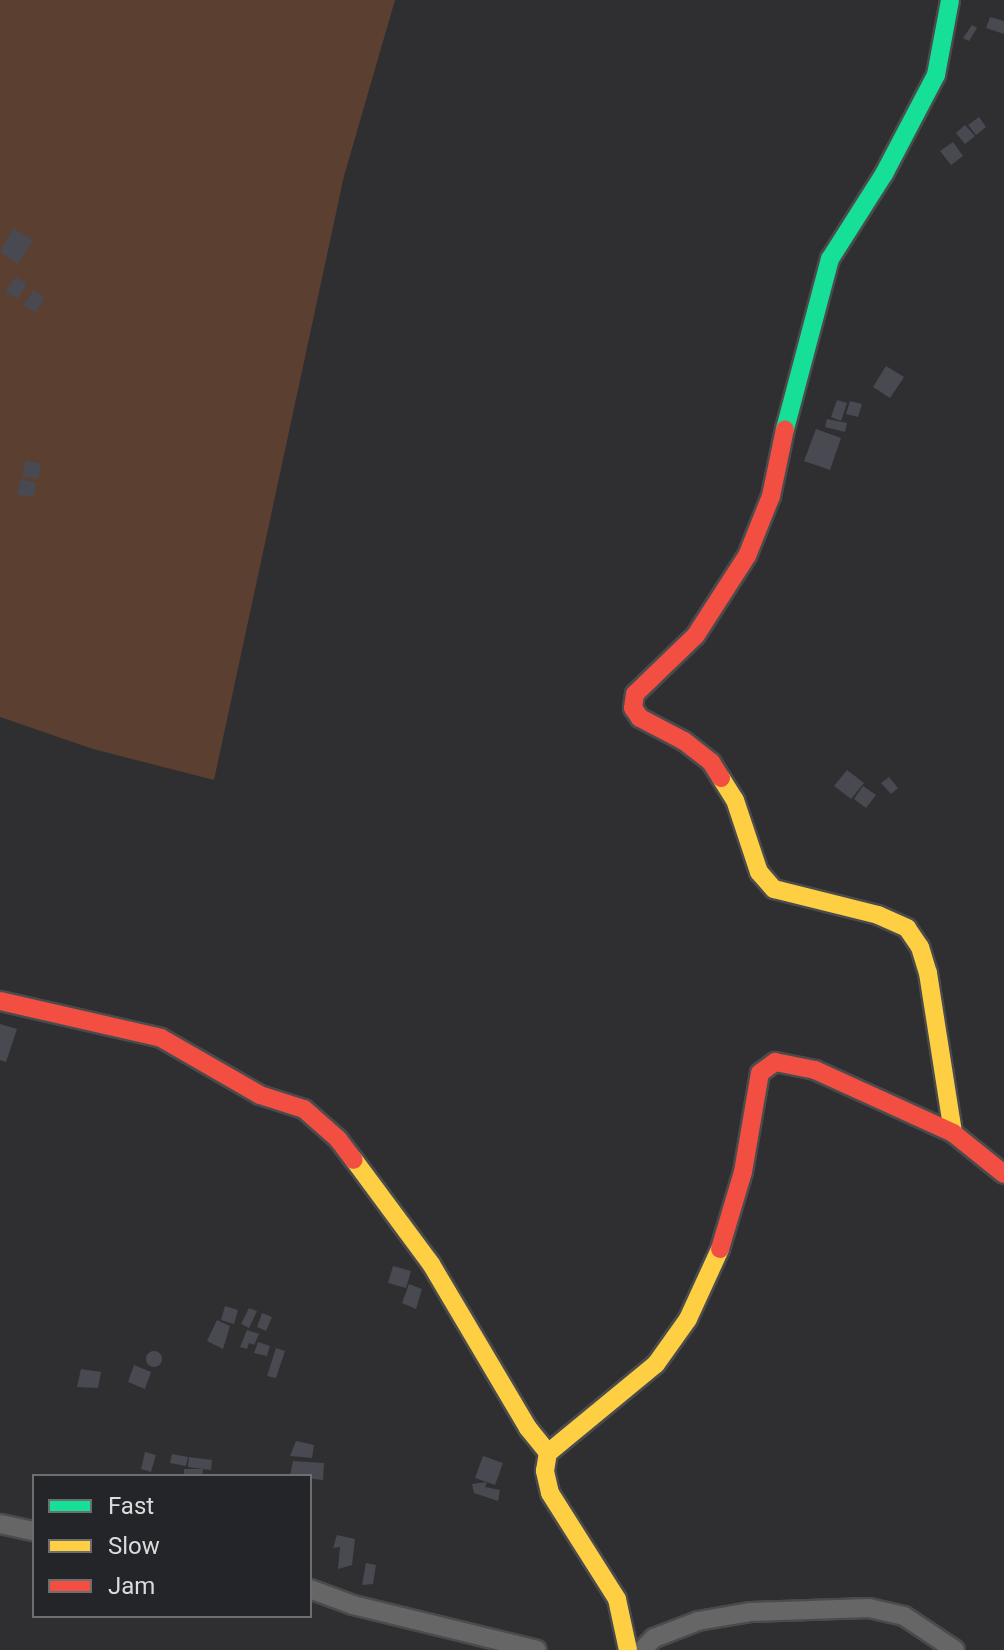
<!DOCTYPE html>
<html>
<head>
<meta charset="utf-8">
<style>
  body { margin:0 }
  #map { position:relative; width:1004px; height:1650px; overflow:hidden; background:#2f2f31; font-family:Roboto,sans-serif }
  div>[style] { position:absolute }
  .green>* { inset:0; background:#5b3f30 }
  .building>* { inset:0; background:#494952 }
  .round { border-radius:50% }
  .roads { filter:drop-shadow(2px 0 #4a4b4d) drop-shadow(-2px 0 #4a4b4d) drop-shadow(0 2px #4a4b4d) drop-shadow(0 -2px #4a4b4d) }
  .street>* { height:18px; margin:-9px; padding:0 9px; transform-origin:9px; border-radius:9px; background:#676667 }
  .fast>* { height:18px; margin:-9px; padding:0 9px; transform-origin:9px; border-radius:9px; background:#16e098 }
  .slow>* { height:18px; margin:-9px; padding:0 9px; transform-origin:9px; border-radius:9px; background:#ffcf43 }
  .jam>* { height:18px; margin:-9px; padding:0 9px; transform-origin:9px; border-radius:9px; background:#f24e42 }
  span { translate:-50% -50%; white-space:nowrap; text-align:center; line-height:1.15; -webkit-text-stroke:6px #242528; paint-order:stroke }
  .legend { position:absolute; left:32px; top:1474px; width:280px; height:144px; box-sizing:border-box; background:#242528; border:2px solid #6d6e70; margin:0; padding:10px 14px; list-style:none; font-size:24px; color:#dadbdd }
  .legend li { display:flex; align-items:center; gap:16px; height:40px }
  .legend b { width:40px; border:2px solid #6d6e70 }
</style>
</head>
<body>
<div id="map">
  <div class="green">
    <i style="clip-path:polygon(0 0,395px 0,344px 176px,214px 780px,93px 749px,0 717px)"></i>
  </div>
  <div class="building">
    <i style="clip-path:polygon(990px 17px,1004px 21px,1004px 34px,986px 28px)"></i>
    <i style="clip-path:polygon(972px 25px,977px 28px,969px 41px,963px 38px)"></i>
    <i style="clip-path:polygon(979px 117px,986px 127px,976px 135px,968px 125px)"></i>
    <i style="clip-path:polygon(965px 125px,975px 136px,965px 144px,956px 133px)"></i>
    <i style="clip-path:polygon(953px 142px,963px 156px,951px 165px,940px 151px)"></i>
    <i style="clip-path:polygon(13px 228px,33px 240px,18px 264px,0 252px)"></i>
    <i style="clip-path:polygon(16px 277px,27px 284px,17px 299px,5px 291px)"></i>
    <i style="clip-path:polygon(34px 290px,45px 298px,35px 312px,23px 305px)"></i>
    <i style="clip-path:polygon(886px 366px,904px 377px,890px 398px,873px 387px)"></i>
    <i style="clip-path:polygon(837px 400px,847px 403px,841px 421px,831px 417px)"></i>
    <i style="clip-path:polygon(850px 401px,862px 404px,858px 417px,846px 414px)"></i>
    <i style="clip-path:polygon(827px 419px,847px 423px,845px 432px,825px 427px)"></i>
    <i style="clip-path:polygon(816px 429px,841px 438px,830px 470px,804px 461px)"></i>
    <i style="clip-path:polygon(26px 460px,41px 464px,38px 479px,22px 476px)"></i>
    <i style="clip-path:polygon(21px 479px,36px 483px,33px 497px,17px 495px)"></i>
    <i style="clip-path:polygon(847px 770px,864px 783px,851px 799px,834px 786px)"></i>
    <i style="clip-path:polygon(889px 777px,898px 788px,891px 794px,881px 783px)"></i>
    <i style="clip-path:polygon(863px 786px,876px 795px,866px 808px,854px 799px)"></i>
    <i style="clip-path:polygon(0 1024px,17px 1029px,6px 1062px,0 1060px)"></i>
    <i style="clip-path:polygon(393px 1266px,411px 1271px,406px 1288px,388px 1283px)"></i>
    <i style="clip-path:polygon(409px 1284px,422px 1289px,416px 1309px,402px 1303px)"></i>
    <i style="clip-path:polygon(225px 1306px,238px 1310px,234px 1324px,221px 1320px)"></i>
    <i style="clip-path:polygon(249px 1308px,257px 1311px,249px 1328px,241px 1324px)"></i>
    <i style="clip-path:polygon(262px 1313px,272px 1317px,266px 1331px,257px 1327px)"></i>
    <i style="clip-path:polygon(217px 1320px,230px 1326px,223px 1349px,207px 1341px)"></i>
    <i style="clip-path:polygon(247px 1330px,259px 1334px,254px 1345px,249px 1343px,247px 1349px,240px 1347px)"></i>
    <i style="clip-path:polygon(258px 1342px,270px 1346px,267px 1356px,254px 1353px)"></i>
    <i style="clip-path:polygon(276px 1348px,285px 1351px,276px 1378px,267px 1376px)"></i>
    <i class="round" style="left:146px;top:1351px;width:16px;height:16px"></i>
    <i style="clip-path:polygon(134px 1365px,151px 1372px,145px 1389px,128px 1382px)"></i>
    <i style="clip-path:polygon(81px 1369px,101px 1372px,98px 1388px,77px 1387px)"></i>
    <i style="clip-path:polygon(296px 1441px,314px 1445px,312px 1458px,290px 1456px)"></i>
    <i style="clip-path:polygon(145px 1452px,156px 1455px,151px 1472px,141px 1469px)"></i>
    <i style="clip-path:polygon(172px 1454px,188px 1457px,186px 1466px,170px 1463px)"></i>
    <i style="clip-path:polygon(483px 1456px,503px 1463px,495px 1485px,487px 1482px,485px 1487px,500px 1490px,498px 1501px,474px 1493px,472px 1484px,487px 1482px,475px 1478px)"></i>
    <i style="clip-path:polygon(189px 1457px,212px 1460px,211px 1470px,188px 1467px)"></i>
    <i style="clip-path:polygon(293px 1461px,324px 1463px,323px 1480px,290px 1476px)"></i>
    <i style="clip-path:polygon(184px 1469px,203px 1469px,202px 1476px,184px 1476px)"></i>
    <i style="clip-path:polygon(337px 1535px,355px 1539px,352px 1565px,338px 1569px,340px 1547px,333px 1548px)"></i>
    <i style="clip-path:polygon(366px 1563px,376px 1565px,373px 1584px,362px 1585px)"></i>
  </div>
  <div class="roads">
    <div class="street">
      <i style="left:0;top:1524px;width:35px;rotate:12deg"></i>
      <i style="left:310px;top:1589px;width:46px;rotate:20.4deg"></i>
      <i style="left:353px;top:1605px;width:189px;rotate:13.7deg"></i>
      <i style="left:642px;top:1650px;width:17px;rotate:-45deg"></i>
      <i style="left:654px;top:1638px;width:47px;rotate:-21.1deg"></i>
      <i style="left:698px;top:1621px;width:54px;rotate:-9.6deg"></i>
      <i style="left:751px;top:1612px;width:118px;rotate:-1.9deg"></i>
      <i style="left:869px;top:1608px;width:36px;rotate:13deg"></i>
      <i style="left:904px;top:1616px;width:61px;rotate:33.7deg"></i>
    </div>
    <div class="fast">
      <i style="left:785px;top:429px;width:176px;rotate:-75.2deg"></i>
      <i style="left:830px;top:259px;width:101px;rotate:-57.6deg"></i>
      <i style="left:884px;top:174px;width:112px;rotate:-62.3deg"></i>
      <i style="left:936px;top:75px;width:76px;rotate:-79.4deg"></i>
    </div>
    <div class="slow">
      <i style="left:721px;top:778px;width:26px;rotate:58deg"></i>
      <i style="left:735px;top:800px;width:76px;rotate:71.6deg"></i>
      <i style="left:759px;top:872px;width:23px;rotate:49deg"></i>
      <i style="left:774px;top:889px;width:107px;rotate:14deg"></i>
      <i style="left:878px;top:915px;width:32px;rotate:24deg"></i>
      <i style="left:907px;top:928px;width:23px;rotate:56deg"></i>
      <i style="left:920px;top:947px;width:27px;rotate:73deg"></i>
      <i style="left:928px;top:973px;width:162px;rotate:81.1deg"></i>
      <i style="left:354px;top:1160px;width:129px;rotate:53.5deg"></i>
      <i style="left:431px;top:1264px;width:191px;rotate:59.4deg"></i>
      <i style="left:528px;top:1428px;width:32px;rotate:51deg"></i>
      <i style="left:628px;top:1650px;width:52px;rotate:-102.2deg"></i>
      <i style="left:617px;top:1599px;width:125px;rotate:-122.3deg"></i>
      <i style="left:550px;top:1493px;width:23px;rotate:-103deg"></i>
      <i style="left:545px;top:1471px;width:18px;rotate:-81deg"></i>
      <i style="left:548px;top:1453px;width:140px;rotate:-39.5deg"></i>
      <i style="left:656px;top:1364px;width:55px;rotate:-54.6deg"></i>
      <i style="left:688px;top:1319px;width:77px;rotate:-65.4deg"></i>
    </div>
    <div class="jam">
      <i style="left:721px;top:778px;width:19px;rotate:-122deg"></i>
      <i style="left:711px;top:762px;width:34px;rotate:-142deg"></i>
      <i style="left:684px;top:741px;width:50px;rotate:-152.4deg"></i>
      <i style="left:640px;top:718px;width:12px;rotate:-125deg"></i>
      <i style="left:633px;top:708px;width:14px;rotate:-82deg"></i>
      <i style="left:635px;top:694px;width:85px;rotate:-44deg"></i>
      <i style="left:696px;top:635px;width:94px;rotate:-57.2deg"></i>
      <i style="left:747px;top:556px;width:65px;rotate:-68.2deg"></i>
      <i style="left:771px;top:496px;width:68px;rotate:-78.2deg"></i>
      <i style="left:0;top:1001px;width:165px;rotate:12.9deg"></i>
      <i style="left:161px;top:1038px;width:114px;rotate:29.9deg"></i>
      <i style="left:260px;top:1095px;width:46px;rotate:17.7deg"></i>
      <i style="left:304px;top:1109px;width:45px;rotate:41.4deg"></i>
      <i style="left:338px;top:1139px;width:26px;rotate:53deg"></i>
      <i style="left:720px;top:1249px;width:80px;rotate:-73.4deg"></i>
      <i style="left:743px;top:1172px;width:100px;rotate:-80.3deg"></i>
      <i style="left:760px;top:1073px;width:19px;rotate:-36deg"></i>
      <i style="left:775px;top:1062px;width:41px;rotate:11.3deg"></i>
      <i style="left:815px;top:1070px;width:152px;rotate:24.5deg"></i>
      <i style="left:953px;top:1133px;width:65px;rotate:38.8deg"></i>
    </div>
  </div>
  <ul class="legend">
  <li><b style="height:10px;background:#16e098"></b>Fast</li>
  <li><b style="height:10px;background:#ffcf43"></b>Slow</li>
  <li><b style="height:10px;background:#f24e42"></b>Jam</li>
  </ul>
</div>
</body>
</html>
